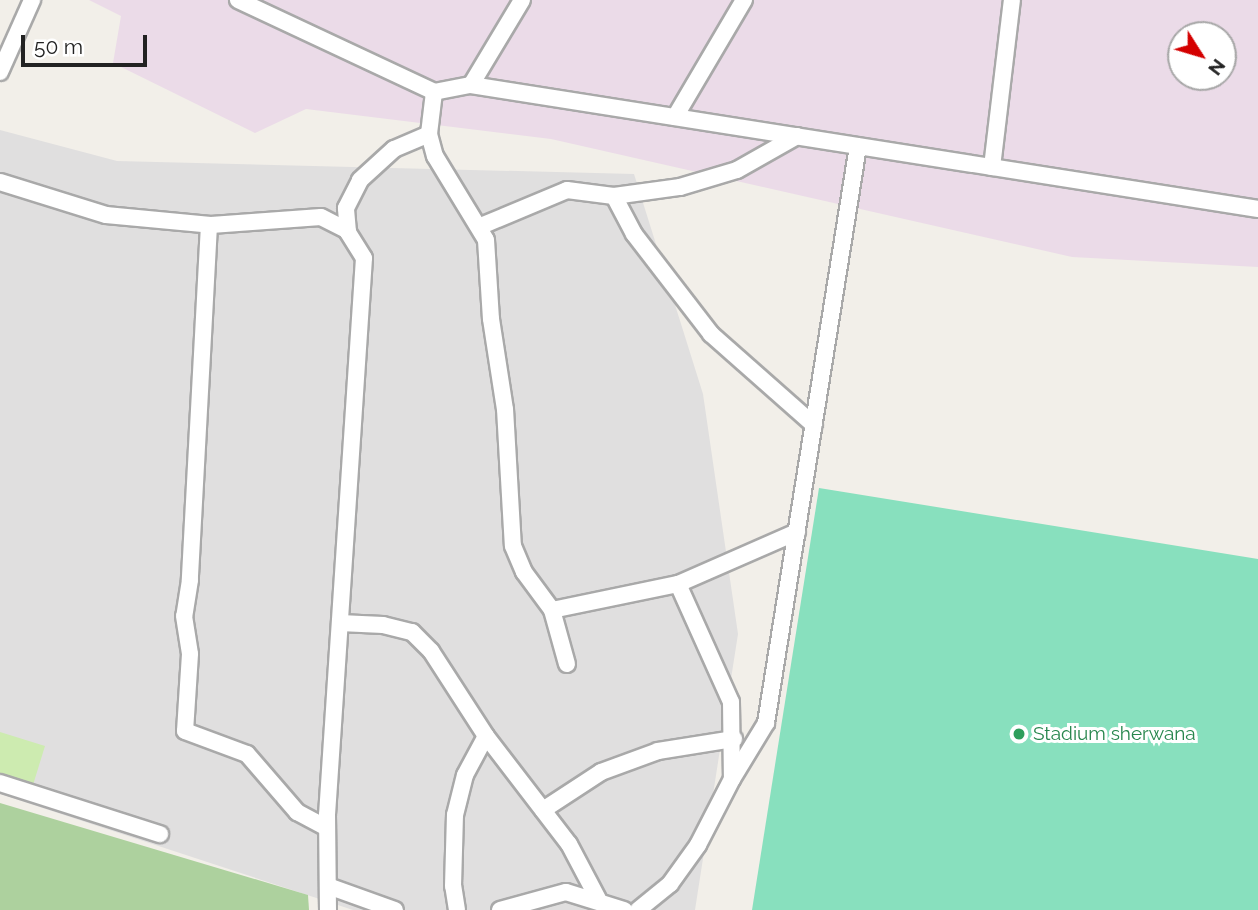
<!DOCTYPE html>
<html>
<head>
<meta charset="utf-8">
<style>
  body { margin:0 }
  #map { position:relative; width:1258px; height:910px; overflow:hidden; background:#f2efe9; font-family:Raleway,sans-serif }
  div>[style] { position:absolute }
  .residential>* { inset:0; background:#e0dfdf }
  .industrial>* { inset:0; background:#ebdbe8 }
  .grass>* { inset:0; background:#cdebb0 }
  .forest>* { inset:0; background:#add19e }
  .pitch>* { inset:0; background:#88e0be }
  .roads { filter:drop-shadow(2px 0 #a9a9a9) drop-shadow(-2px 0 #a9a9a9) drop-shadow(0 2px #a9a9a9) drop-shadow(0 -2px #a9a9a9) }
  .street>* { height:16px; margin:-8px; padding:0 8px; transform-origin:8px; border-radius:8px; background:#fff }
  .dots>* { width:19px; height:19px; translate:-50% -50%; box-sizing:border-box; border:4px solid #fff; border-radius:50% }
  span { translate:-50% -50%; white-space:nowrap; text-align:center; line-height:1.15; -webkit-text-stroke:6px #fff; paint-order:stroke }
  .leisure-label { font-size:19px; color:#27864d }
  .left { translate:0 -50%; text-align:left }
  .north { position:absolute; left:1167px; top:21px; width:70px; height:70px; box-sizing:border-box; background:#fff; border:2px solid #a7a7a7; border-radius:50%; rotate:127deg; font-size:19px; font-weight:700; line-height:28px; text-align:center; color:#222 }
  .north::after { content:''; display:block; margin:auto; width:24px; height:32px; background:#d40000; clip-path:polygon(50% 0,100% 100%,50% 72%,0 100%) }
  .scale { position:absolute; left:21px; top:35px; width:126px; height:32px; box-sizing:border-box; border:4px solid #222; border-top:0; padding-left:9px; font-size:21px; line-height:24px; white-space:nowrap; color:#222; -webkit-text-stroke:5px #fff; paint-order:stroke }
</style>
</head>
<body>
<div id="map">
  <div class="residential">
    <i style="clip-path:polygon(0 130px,117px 161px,634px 174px,703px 394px,738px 634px,695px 910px,353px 910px,0 794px)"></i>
  </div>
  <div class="industrial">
    <i style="clip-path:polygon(evenodd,89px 0,1258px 0,1258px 267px,1072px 257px,551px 139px,306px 109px,255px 133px,113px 63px,121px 16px,89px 0,1181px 35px,1223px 35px,1223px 77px,1181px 77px,1181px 35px)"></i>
  </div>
  <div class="grass">
    <i style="clip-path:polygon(0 732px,45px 746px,33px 785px,0 774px)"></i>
  </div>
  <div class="forest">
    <i style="clip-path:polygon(0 803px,308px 895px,309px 910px,0 910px)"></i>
  </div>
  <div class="pitch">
    <i style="clip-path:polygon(819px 488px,1258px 559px,1258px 910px,752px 910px)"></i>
  </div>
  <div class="roads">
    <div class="street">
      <i style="left:238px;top:0;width:217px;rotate:25.1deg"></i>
      <i style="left:434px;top:92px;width:38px;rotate:-11deg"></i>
      <i style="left:471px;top:85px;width:797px;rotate:8.95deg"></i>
      <i style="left:0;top:72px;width:79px;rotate:-66deg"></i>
      <i style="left:471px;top:85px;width:99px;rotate:-59deg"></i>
      <i style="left:434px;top:92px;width:42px;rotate:96.8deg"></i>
      <i style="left:429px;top:134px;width:23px;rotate:75deg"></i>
      <i style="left:435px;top:156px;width:98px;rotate:58.7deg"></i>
      <i style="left:486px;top:240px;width:79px;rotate:86.4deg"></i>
      <i style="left:491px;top:319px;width:91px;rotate:81.2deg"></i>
      <i style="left:505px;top:409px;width:137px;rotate:86.7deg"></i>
      <i style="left:513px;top:546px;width:28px;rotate:67deg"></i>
      <i style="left:524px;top:572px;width:47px;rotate:53.6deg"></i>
      <i style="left:552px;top:610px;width:56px;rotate:74.5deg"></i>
      <i style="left:675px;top:117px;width:136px;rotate:-59.5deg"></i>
      <i style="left:992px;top:167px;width:168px;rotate:-83.2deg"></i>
      <i style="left:0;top:182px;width:111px;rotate:17.3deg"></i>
      <i style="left:106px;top:215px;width:105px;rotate:5.4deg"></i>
      <i style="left:211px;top:225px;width:110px;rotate:-4.2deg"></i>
      <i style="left:321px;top:217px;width:30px;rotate:27deg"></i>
      <i style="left:614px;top:196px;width:67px;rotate:-7.8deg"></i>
      <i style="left:680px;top:187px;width:59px;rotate:-16.6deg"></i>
      <i style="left:737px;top:170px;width:69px;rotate:-29.5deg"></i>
      <i style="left:209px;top:225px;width:356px;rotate:93.1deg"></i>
      <i style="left:190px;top:580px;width:36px;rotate:99deg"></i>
      <i style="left:184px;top:616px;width:38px;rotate:81deg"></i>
      <i style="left:190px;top:654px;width:77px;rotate:93.7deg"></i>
      <i style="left:185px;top:731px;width:66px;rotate:20.4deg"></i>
      <i style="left:247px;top:754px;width:77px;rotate:49.2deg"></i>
      <i style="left:297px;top:812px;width:34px;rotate:28deg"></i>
      <i style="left:481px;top:226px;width:93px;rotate:-22.7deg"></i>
      <i style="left:567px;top:190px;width:47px;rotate:7.3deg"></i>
      <i style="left:614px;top:196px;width:43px;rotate:62.2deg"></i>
      <i style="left:634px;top:234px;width:126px;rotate:52.4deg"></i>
      <i style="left:711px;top:334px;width:137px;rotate:41.5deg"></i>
      <i style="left:678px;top:584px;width:130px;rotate:-23.6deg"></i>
      <i style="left:552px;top:610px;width:129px;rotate:-11.7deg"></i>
      <i style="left:678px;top:584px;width:129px;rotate:65.8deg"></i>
      <i style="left:731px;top:702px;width:77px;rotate:89.3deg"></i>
      <i style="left:732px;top:779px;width:74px;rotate:117.3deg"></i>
      <i style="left:698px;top:845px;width:48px;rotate:125.7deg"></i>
      <i style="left:670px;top:884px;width:41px;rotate:140.9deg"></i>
      <i style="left:340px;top:623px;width:43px;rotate:2.7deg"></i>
      <i style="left:383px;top:625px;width:30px;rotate:14deg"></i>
      <i style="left:412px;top:632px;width:27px;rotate:45deg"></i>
      <i style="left:431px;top:651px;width:101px;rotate:57.1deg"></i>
      <i style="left:486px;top:736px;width:136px;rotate:52.5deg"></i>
      <i style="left:569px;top:844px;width:62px;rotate:62.2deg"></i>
      <i style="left:732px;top:779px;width:66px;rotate:-58.7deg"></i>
      <i style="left:766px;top:723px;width:584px;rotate:-80.94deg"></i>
      <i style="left:0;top:783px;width:168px;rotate:17.7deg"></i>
      <i style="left:543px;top:810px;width:69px;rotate:-33.2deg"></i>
      <i style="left:601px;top:772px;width:61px;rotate:-20.2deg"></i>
      <i style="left:658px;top:751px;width:77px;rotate:-9deg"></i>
      <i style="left:328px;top:886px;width:71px;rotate:19.7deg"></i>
      <i style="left:328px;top:910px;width:95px;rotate:-90.6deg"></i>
      <i style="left:327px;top:815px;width:558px;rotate:-86.2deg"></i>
      <i style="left:364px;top:258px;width:31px;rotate:-122deg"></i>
      <i style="left:348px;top:232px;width:24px;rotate:-95deg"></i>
      <i style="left:346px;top:208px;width:31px;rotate:-63deg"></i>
      <i style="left:360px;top:180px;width:46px;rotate:-42.4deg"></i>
      <i style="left:394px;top:149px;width:38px;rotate:-23deg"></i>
      <i style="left:457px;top:910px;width:24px;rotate:-99deg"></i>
      <i style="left:453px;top:886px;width:71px;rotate:-88.4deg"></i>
      <i style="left:455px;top:815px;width:41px;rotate:-76deg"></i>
      <i style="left:465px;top:775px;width:44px;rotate:-61.7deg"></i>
      <i style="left:500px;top:910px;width:68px;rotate:-15.3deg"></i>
      <i style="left:566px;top:892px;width:61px;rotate:17.2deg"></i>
    </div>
  </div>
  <div class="dots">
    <i style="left:1019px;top:734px;background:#2e9e5b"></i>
  </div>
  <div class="leisure-label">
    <span class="left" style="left:1033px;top:734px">Stadium sherwana</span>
  </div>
  <div class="north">N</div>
  <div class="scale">50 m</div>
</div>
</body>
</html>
